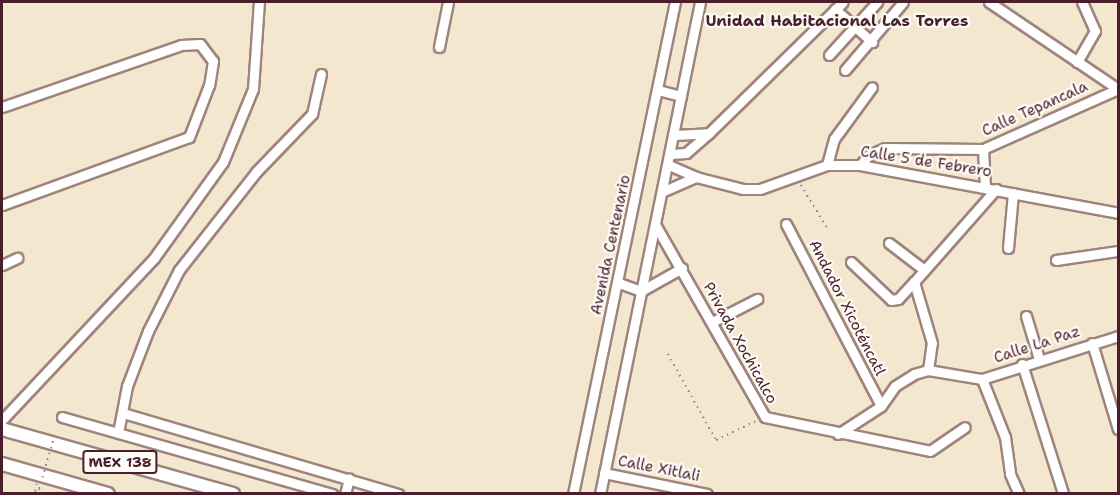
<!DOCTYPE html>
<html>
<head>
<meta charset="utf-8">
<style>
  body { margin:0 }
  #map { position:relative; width:1120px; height:495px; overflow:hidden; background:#f3e8cf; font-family:"Shantell Sans",sans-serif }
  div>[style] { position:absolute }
  .path>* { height:1.5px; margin-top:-0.75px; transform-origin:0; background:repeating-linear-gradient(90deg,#9e847d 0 1.5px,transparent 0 6px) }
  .roads { filter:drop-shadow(2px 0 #9e847d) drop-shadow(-2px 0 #9e847d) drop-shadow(0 2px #9e847d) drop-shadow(0 -2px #9e847d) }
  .minor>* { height:9px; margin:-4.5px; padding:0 4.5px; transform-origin:4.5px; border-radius:4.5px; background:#fff }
  .major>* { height:12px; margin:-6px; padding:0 6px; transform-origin:6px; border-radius:6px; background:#fff }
  .path-bridge>* { height:1.5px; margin-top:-0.75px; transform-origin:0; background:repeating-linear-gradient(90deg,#9e847d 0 1.5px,transparent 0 6px) }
  span { translate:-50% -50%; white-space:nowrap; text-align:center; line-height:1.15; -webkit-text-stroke:4.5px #fdfcf7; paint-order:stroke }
  .shield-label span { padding:2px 4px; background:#fdfcf7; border:2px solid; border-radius:4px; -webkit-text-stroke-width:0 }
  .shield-label { font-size:14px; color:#4a1f2b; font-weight:700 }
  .street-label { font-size:15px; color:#4a1f2b }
  .neighbourhood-label { font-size:16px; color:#4a1f2b; font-weight:700 }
  .frame { position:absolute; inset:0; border:3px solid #4a1f2b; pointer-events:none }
</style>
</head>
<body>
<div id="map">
  <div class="path">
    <i style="left:801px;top:185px;width:54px;rotate:58.7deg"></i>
    <i style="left:668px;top:354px;width:98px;rotate:60.8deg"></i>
    <i style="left:716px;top:440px;width:44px;rotate:-25.4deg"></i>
    <i style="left:37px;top:484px;width:7px;rotate:106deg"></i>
    <i style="left:35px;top:491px;width:8px;rotate:23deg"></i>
    <i style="left:39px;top:489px;width:7px;rotate:45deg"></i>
  </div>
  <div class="roads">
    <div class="minor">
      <i style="left:989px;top:2px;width:156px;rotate:34deg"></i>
      <i style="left:835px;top:9px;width:50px;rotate:41.7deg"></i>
      <i style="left:439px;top:47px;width:46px;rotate:-78.7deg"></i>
      <i style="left:829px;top:55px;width:72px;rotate:-47.8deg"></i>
      <i style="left:1077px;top:62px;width:36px;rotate:-60deg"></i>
      <i style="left:1095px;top:31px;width:32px;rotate:-114deg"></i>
      <i style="left:845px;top:70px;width:89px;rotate:-49.5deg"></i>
      <i style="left:658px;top:90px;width:24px;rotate:15deg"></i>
      <i style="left:2px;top:107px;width:189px;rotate:-19.1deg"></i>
      <i style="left:181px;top:45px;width:19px;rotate:-3deg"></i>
      <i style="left:200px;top:44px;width:21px;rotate:53deg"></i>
      <i style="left:213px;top:61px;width:24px;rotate:99deg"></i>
      <i style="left:209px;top:85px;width:56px;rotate:111deg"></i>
      <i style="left:189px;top:137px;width:199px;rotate:160deg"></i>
      <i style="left:674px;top:135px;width:35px;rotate:-3deg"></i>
      <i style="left:983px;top:149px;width:37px;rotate:87deg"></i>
      <i style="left:671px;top:154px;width:15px;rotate:-4deg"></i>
      <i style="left:686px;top:153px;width:30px;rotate:-41deg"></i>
      <i style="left:709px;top:133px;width:187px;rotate:-44.4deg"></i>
      <i style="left:669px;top:165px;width:30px;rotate:24deg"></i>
      <i style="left:696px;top:177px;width:49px;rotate:14.3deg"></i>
      <i style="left:743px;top:189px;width:17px"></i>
      <i style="left:760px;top:189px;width:71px;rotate:-19.7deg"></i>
      <i style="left:827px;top:165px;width:33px"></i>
      <i style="left:860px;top:165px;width:262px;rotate:10.5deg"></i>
      <i style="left:827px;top:165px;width:27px;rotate:-75deg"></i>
      <i style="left:834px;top:139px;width:64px;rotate:-53.8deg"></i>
      <i style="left:860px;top:165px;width:13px;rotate:-48deg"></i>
      <i style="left:869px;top:155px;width:17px;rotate:-24deg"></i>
      <i style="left:885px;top:148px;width:98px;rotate:0.6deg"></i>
      <i style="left:983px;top:149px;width:148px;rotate:-24deg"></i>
      <i style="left:664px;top:191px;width:35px;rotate:-24deg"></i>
      <i style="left:786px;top:224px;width:205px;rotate:62.4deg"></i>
      <i style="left:656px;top:226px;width:220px;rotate:60.3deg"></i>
      <i style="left:765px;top:417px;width:168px;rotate:11.6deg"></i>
      <i style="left:930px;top:451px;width:42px;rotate:-34.4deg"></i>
      <i style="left:889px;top:243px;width:43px;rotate:37.4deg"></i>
      <i style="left:1008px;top:248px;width:55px;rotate:-84.8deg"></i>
      <i style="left:1056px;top:260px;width:63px;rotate:-8.3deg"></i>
      <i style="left:851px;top:262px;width:55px;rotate:43.5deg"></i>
      <i style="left:891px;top:300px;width:7px;rotate:-8deg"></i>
      <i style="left:898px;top:299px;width:23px;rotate:-47deg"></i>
      <i style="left:2px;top:265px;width:17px;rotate:-25deg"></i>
      <i style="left:619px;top:283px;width:23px;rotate:20deg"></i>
      <i style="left:641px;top:291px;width:47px;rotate:-29.3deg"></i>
      <i style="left:1026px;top:316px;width:45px;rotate:73.2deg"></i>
      <i style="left:712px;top:322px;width:51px;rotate:-27.1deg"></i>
      <i style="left:1092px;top:343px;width:90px;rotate:73.2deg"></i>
      <i style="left:1022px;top:364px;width:135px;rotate:72.4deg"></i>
      <i style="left:928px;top:370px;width:27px;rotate:-82deg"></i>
      <i style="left:932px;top:343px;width:64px;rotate:-106.4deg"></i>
      <i style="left:914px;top:282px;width:124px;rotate:-48.6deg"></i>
      <i style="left:982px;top:379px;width:62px;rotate:68.4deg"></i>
      <i style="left:1005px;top:437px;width:37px;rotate:82deg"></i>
      <i style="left:1010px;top:474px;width:22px;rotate:66deg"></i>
      <i style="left:123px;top:413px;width:287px;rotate:16.4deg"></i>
      <i style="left:62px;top:417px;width:281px;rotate:15.9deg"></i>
      <i style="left:2px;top:420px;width:222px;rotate:-46.8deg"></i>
      <i style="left:154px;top:258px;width:118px;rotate:-54.3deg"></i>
      <i style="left:223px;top:162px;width:79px;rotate:-67.7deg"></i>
      <i style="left:253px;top:89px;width:87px;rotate:-86.1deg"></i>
      <i style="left:118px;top:433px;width:48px;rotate:-79.2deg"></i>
      <i style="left:127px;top:386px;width:59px;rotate:-69.1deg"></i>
      <i style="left:148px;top:331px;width:68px;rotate:-63.1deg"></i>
      <i style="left:179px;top:270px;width:125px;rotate:-51.8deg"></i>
      <i style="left:256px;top:172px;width:81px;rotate:-46deg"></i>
      <i style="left:312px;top:114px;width:41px;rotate:-77.3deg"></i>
      <i style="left:838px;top:434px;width:51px;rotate:-33.1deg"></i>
      <i style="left:881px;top:406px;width:24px;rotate:-55deg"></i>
      <i style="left:895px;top:386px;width:22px;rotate:-32deg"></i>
      <i style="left:914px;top:374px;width:15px;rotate:-16deg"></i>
      <i style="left:928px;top:370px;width:55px;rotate:9.5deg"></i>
      <i style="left:982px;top:379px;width:143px;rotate:-17.5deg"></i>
      <i style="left:604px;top:473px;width:105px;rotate:11.5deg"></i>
      <i style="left:345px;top:494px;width:16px;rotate:-76deg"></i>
      <i style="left:573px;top:494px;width:502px;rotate:-78.29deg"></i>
      <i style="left:600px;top:494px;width:502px;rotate:-78.51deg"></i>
    </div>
    <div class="major">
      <i style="left:2px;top:429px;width:240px;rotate:15.7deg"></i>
      <i style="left:2px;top:464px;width:110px;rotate:15.8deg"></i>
    </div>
  </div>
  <div class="path-bridge">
    <i style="left:39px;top:489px;width:51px;rotate:-74.1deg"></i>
  </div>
  <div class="shield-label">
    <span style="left:120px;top:462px">MEX 138</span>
  </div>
  <div class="street-label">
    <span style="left:1035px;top:109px;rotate:-24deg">Calle Tepancala</span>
    <span style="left:926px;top:162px;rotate:9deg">Calle 5 de Febrero</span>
    <span style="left:611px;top:245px;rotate:-78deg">Avenida Centenario</span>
    <span style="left:847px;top:308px;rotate:63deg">Andador Xicoténcatl</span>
    <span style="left:740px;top:343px;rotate:61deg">Privada Xochicalco</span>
    <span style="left:1037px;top:345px;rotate:-18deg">Calle La Paz</span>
    <span style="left:659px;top:469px;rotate:11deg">Calle Xitlali</span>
  </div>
  <div class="neighbourhood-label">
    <span style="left:837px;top:21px">Unidad Habitacional Las Torres</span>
  </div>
  <div class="frame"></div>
</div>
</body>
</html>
